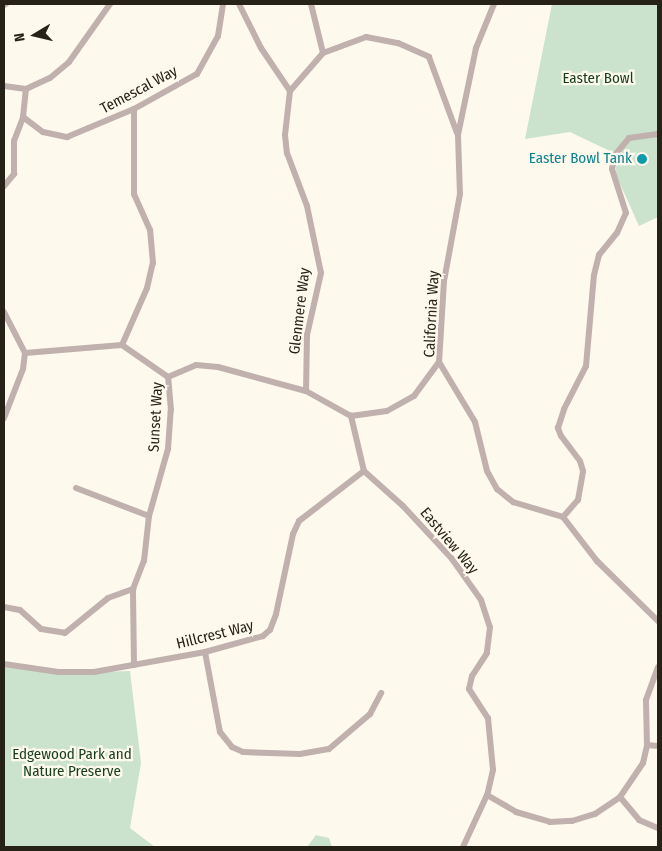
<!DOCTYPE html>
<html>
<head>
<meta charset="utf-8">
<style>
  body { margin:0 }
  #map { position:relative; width:662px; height:851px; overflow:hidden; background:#fef9ed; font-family:"Fira Sans Condensed",sans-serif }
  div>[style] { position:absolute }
  .green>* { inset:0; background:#cbe3cc }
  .minor>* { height:6px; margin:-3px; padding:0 3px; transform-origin:3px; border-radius:3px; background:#c0b0ae }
  .dots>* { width:14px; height:14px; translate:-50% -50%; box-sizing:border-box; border:2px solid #fef9ed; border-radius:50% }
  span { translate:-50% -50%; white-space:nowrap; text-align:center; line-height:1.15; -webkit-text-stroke:4.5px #fef9ed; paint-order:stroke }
  .park-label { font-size:15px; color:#163e1c }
  .street-label { font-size:15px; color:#262217 }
  .culture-label { font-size:15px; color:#0d838f }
  .right { translate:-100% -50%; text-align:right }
  .frame { position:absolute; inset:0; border:5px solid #262217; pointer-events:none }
  .north { position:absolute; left:10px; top:10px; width:50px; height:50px; -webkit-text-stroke:4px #fef9ed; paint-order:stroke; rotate:261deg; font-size:14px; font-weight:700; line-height:20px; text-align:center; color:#262217 }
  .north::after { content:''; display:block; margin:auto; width:18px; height:22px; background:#262217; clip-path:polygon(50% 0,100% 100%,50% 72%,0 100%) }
</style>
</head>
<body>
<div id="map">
  <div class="green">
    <i style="clip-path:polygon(552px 4px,658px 4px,658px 217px,639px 226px,617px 177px,615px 165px,618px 155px,570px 132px,525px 139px)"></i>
    <i style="clip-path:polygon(4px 664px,72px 673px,130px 671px,141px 763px,130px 828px,155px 847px,4px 847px)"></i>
    <i style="clip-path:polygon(316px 835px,329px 838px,332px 847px,307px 847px)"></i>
  </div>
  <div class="minor">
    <i style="left:239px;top:4px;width:49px;rotate:63.4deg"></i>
    <i style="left:261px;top:48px;width:52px;rotate:56deg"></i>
    <i style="left:311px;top:4px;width:50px;rotate:76.2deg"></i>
    <i style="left:494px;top:4px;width:48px;rotate:112.2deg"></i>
    <i style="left:476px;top:48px;width:89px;rotate:101.7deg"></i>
    <i style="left:458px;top:135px;width:59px;rotate:88.1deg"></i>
    <i style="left:460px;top:194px;width:88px;rotate:100.4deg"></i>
    <i style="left:444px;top:281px;width:81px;rotate:93.5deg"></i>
    <i style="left:439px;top:362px;width:70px;rotate:59deg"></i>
    <i style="left:475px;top:422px;width:50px;rotate:76.2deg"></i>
    <i style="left:487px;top:471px;width:21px;rotate:61deg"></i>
    <i style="left:497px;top:489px;width:21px;rotate:39deg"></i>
    <i style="left:513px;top:502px;width:52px;rotate:16.7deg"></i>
    <i style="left:563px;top:517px;width:23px;rotate:-49deg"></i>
    <i style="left:578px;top:500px;width:29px;rotate:-80deg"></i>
    <i style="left:583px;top:471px;width:10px;rotate:-107deg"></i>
    <i style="left:580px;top:461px;width:31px;rotate:-127deg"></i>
    <i style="left:561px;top:436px;width:9px;rotate:-111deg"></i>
    <i style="left:558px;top:428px;width:20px;rotate:-72deg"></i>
    <i style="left:564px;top:409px;width:48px;rotate:-62.9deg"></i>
    <i style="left:586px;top:366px;width:91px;rotate:-85deg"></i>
    <i style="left:594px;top:275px;width:21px;rotate:-76deg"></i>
    <i style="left:599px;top:255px;width:28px;rotate:-51deg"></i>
    <i style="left:617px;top:233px;width:22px;rotate:-66deg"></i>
    <i style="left:626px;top:213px;width:46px;rotate:-107.7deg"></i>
    <i style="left:612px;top:169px;width:13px;rotate:-81deg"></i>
    <i style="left:614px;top:156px;width:23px;rotate:-50deg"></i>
    <i style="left:629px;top:138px;width:29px;rotate:-8deg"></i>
    <i style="left:4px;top:5px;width:2px;rotate:-27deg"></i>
    <i style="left:4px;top:86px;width:22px;rotate:8deg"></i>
    <i style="left:26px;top:89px;width:26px;rotate:-25deg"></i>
    <i style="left:50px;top:78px;width:25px;rotate:-40deg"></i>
    <i style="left:69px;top:62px;width:71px;rotate:-54.7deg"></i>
    <i style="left:290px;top:91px;width:44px;rotate:96.5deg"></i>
    <i style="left:285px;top:135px;width:18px;rotate:84deg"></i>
    <i style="left:287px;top:153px;width:57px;rotate:69.3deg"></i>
    <i style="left:307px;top:206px;width:68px;rotate:78.2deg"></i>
    <i style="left:321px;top:273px;width:64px;rotate:102.7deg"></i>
    <i style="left:307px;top:335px;width:56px;rotate:91deg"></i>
    <i style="left:290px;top:91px;width:50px;rotate:-49deg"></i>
    <i style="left:323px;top:53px;width:46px;rotate:-20.4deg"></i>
    <i style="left:366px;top:37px;width:33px;rotate:11deg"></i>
    <i style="left:398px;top:43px;width:34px;rotate:24deg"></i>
    <i style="left:429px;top:57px;width:81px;rotate:69.8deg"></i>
    <i style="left:23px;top:117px;width:25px;rotate:37deg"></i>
    <i style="left:43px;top:132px;width:25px;rotate:12deg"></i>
    <i style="left:67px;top:137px;width:73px;rotate:-22.7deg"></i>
    <i style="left:134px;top:109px;width:72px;rotate:-29.1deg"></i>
    <i style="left:197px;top:74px;width:43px;rotate:-61.1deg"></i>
    <i style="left:218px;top:36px;width:32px;rotate:-81deg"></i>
    <i style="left:4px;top:186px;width:16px;rotate:-50deg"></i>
    <i style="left:14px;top:174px;width:33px;rotate:-90deg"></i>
    <i style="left:14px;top:141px;width:26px;rotate:-69deg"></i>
    <i style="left:23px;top:117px;width:28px;rotate:-84deg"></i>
    <i style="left:4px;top:312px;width:46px;rotate:62.9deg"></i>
    <i style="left:25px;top:353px;width:16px;rotate:97deg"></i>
    <i style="left:23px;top:369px;width:53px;rotate:111.2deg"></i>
    <i style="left:122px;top:345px;width:62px;rotate:-66.3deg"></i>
    <i style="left:147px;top:288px;width:26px;rotate:-77deg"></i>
    <i style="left:153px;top:263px;width:33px;rotate:-95deg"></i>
    <i style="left:150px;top:230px;width:39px;rotate:-114deg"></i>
    <i style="left:134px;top:194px;width:85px;rotate:-90deg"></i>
    <i style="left:25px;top:353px;width:97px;rotate:-4.7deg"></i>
    <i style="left:122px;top:345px;width:56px;rotate:34.8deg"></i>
    <i style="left:168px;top:377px;width:30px;rotate:-23deg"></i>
    <i style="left:196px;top:365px;width:22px;rotate:5deg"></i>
    <i style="left:218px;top:367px;width:91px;rotate:15.3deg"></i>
    <i style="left:306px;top:391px;width:51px;rotate:29.1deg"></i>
    <i style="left:351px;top:416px;width:36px;rotate:-8deg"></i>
    <i style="left:387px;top:411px;width:31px;rotate:-29deg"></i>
    <i style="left:414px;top:396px;width:42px;rotate:-53.7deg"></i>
    <i style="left:364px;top:471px;width:52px;rotate:41.9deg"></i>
    <i style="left:403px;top:506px;width:72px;rotate:47.2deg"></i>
    <i style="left:452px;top:559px;width:50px;rotate:54.7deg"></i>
    <i style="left:481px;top:600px;width:28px;rotate:72deg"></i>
    <i style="left:490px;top:627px;width:26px;rotate:97deg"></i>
    <i style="left:487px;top:653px;width:27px;rotate:123deg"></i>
    <i style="left:472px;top:676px;width:13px;rotate:103deg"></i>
    <i style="left:469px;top:689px;width:35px;rotate:57deg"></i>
    <i style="left:488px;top:718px;width:52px;rotate:84.5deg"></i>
    <i style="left:493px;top:770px;width:26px;rotate:103deg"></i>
    <i style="left:487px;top:795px;width:57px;rotate:114.8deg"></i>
    <i style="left:76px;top:488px;width:78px;rotate:21deg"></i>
    <i style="left:563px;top:517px;width:56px;rotate:52.3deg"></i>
    <i style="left:597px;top:561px;width:86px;rotate:44.5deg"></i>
    <i style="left:4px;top:607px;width:16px;rotate:11deg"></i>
    <i style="left:20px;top:610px;width:28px;rotate:42deg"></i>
    <i style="left:41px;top:629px;width:24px;rotate:9deg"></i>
    <i style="left:65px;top:633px;width:55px;rotate:-39.1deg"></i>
    <i style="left:108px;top:598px;width:27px;rotate:-20deg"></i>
    <i style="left:205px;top:652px;width:81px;rotate:79.4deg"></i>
    <i style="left:220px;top:732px;width:19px;rotate:51deg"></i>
    <i style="left:232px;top:747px;width:12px;rotate:24deg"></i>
    <i style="left:243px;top:752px;width:57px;rotate:2deg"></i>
    <i style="left:300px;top:754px;width:29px;rotate:-10deg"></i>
    <i style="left:329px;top:749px;width:54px;rotate:-40.5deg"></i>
    <i style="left:370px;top:714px;width:24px;rotate:-62deg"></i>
    <i style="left:4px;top:664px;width:55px;rotate:8.4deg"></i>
    <i style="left:58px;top:672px;width:36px"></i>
    <i style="left:94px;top:672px;width:113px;rotate:-10.2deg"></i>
    <i style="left:205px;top:652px;width:60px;rotate:-15.4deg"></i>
    <i style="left:263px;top:636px;width:9px;rotate:-41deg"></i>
    <i style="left:270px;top:630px;width:17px;rotate:-69deg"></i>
    <i style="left:276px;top:614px;width:82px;rotate:-78deg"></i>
    <i style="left:293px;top:534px;width:14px;rotate:-65deg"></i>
    <i style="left:299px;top:521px;width:82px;rotate:-37.6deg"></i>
    <i style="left:364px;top:471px;width:57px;rotate:-103.3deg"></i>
    <i style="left:134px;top:665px;width:76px;rotate:-90.8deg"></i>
    <i style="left:133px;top:589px;width:30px;rotate:-69deg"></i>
    <i style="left:144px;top:561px;width:45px;rotate:-83.7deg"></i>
    <i style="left:149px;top:516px;width:70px;rotate:-74.2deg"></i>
    <i style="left:168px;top:449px;width:39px;rotate:-86deg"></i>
    <i style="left:171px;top:410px;width:33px;rotate:-95deg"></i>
    <i style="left:647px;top:745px;width:11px;rotate:5deg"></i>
    <i style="left:487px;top:795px;width:34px;rotate:30deg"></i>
    <i style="left:516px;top:812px;width:35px;rotate:16deg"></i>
    <i style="left:550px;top:822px;width:22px;rotate:-3deg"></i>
    <i style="left:572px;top:821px;width:24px;rotate:-17deg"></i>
    <i style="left:595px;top:814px;width:30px;rotate:-34deg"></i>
    <i style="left:620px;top:797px;width:41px;rotate:-55.9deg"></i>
    <i style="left:643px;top:763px;width:18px;rotate:-77deg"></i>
    <i style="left:647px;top:745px;width:45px;rotate:-91.3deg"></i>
    <i style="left:646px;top:700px;width:35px;rotate:-70deg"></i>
    <i style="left:620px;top:797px;width:30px;rotate:50deg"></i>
    <i style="left:639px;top:820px;width:21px;rotate:23deg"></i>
  </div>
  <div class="dots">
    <i style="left:642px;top:159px;background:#0f9aa8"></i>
  </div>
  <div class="park-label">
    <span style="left:598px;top:79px">Easter Bowl</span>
    <span style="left:72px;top:763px">Edgewood Park and<br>Nature Preserve</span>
  </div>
  <div class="street-label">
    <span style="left:139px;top:90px;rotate:-28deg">Temescal Way</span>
    <span style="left:300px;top:311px;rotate:-83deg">Glenmere Way</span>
    <span style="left:432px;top:314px;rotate:-87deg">California Way</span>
    <span style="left:156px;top:417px;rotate:-87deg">Sunset Way</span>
    <span style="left:449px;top:541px;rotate:50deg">Eastview Way</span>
    <span style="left:215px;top:635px;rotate:-14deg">Hillcrest Way</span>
  </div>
  <div class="culture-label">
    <span class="right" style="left:632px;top:159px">Easter Bowl Tank</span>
  </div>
  <div class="frame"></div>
  <div class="north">N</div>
</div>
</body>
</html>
